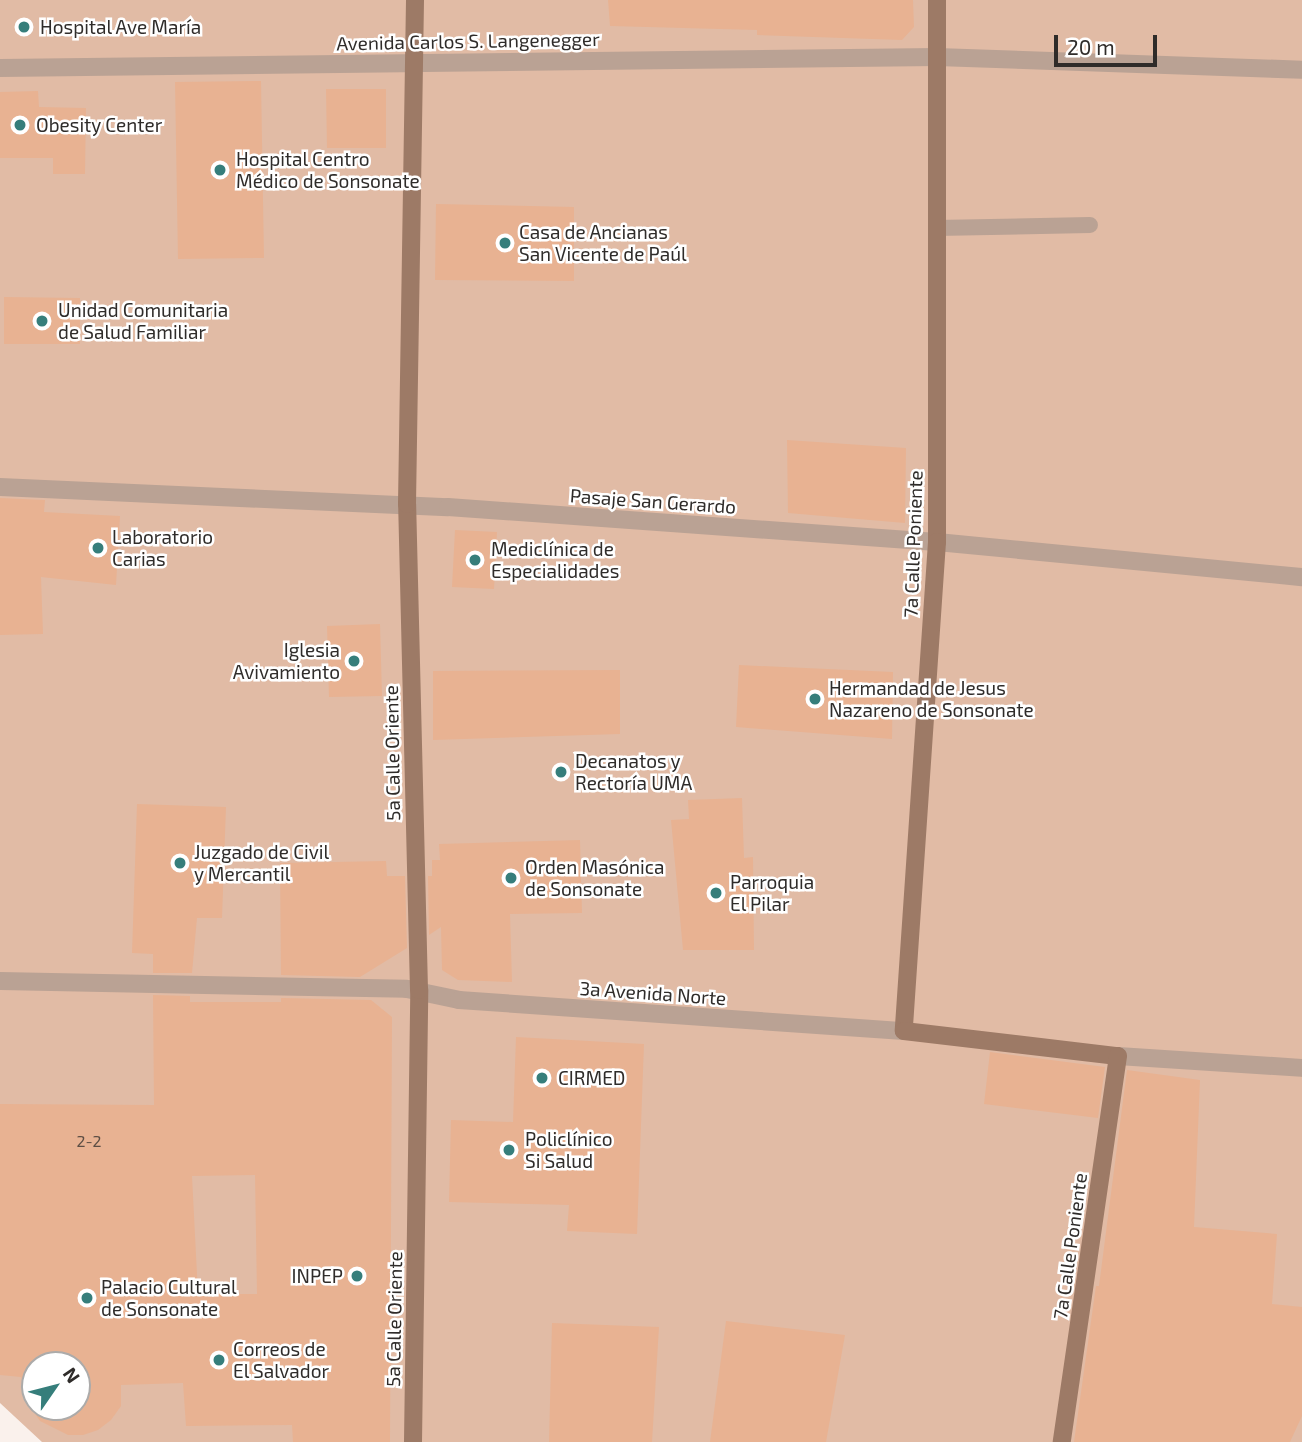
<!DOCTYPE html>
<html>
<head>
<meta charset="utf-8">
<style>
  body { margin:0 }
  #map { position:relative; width:1302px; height:1442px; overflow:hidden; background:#faf1ec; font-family:"Exo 2",sans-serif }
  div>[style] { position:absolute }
  .green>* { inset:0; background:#e1bba5 }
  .building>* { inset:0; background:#e8b292 }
  .lane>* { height:16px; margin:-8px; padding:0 8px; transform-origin:8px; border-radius:8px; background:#baa294 }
  .street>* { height:18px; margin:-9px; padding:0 9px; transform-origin:9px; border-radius:9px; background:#baa294 }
  .secondary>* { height:18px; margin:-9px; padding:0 9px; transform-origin:9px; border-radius:9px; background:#9d7a66 }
  .dots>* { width:19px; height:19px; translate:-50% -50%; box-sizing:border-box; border:4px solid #fff; border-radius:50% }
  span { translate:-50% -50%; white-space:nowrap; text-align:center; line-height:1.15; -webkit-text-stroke:5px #fff; paint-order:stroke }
  .number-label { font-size:16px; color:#5d4e44 }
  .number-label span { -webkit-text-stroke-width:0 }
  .poi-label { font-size:19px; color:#2f2c2a }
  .left { translate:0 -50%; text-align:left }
  .right { translate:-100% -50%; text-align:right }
  .street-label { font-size:19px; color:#2f2c2a }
  .north { position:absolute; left:21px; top:1351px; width:70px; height:70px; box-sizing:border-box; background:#fff; border:2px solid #acabaa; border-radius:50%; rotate:55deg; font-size:19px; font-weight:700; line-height:28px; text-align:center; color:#2f2c2a }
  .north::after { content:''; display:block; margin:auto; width:24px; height:32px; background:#367e7b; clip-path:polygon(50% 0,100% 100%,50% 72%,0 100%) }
  .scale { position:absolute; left:1054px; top:35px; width:103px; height:32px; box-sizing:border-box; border:4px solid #2f2c2a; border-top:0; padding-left:9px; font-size:21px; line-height:24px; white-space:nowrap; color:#2f2c2a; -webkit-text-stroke:5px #fff; paint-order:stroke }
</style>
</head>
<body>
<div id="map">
  <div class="green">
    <i style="clip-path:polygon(evenodd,0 0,1302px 0,1302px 1442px,42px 1442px,0 1403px,0 0,35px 1365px,77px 1365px,77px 1407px,35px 1407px,35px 1365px)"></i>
  </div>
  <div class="building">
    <i style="clip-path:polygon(608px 0,913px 0,914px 27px,902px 40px,757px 35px,757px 30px,610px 26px)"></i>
    <i style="clip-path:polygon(261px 81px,264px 258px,178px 259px,175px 82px)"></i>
    <i style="clip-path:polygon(326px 89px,386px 89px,386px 148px,327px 148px)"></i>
    <i style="clip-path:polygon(38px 91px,39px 107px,86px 108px,85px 174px,53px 174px,53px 158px,0 158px,0 92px)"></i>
    <i style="clip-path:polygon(436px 204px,574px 207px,574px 281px,435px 280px)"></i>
    <i style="clip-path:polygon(4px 297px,80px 298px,80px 344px,4px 344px)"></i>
    <i style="clip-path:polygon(787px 440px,906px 448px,905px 523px,788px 513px)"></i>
    <i style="clip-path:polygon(0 498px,45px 500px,44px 512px,120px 516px,116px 585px,41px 577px,43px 634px,0 635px)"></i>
    <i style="clip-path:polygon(455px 530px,497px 532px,494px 589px,452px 587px)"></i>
    <i style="clip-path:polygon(380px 624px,382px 696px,329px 697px,327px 626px)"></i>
    <i style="clip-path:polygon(739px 665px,893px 672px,892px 739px,736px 727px)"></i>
    <i style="clip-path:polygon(620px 670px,620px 734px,433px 740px,433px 671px)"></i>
    <i style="clip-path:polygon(742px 798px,744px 858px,753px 857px,754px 950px,683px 950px,671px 820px,689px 819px,688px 800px)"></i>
    <i style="clip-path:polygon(137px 804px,226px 807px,222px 918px,197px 918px,192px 973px,153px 973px,153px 954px,132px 953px)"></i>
    <i style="clip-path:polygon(580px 840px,582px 913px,510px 914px,512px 982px,458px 980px,442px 970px,441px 927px,429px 935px,428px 876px,432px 876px,432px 860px,440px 860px,439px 844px)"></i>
    <i style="clip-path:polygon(386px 861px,387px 876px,405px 876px,407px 948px,360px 977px,281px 975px,280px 863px)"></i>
    <i style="clip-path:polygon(evenodd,153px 995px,190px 996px,190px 1002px,281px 1002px,281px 998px,371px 1000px,392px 1017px,390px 1442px,293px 1442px,292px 1425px,186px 1426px,183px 1383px,121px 1385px,121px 1406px,111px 1420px,98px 1430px,83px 1435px,68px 1435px,40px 1421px,31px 1408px,21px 1377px,0 1375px,0 1104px,154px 1105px,153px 995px,255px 1175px,257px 1294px,198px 1294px,192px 1176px,255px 1175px,153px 995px,35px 1365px,77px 1365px,77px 1407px,35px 1407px,35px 1365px)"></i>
    <i style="clip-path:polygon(516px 1037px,644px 1044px,637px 1234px,567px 1231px,569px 1205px,449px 1202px,451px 1120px,513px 1122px)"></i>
    <i style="clip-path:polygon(990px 1052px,1105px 1067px,1098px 1118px,984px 1104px)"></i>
    <i style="clip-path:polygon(1127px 1070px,1200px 1080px,1194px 1227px,1277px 1234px,1272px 1304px,1302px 1307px,1302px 1416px,1290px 1442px,1074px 1442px,1096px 1286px,1099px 1286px)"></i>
    <i style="clip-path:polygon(726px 1321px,845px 1335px,826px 1442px,710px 1442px)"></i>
    <i style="clip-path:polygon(552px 1323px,659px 1327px,652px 1442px,549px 1442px)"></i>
  </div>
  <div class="lane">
    <i style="left:936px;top:228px;width:154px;rotate:-1.1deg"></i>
  </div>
  <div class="street">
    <i style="left:0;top:68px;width:937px;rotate:-0.67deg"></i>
    <i style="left:937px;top:57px;width:365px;rotate:2deg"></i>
    <i style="left:0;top:487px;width:448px;rotate:2.6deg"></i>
    <i style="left:448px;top:507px;width:490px;rotate:4.1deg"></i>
    <i style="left:937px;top:542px;width:367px;rotate:5.5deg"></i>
    <i style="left:0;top:981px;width:407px;rotate:1.1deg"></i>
    <i style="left:407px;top:989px;width:53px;rotate:11.9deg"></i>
    <i style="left:459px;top:1000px;width:446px;rotate:4deg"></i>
    <i style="left:1118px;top:1056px;width:184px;rotate:3.7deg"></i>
  </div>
  <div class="secondary">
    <i style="left:937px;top:0;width:542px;rotate:90deg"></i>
    <i style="left:937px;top:542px;width:490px;rotate:93.9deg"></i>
    <i style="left:904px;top:1031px;width:215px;rotate:6.7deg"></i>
    <i style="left:1118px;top:1056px;width:390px;rotate:98.3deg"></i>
    <i style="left:413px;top:1442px;width:452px;rotate:-89.2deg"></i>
    <i style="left:419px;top:990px;width:486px;rotate:-91.4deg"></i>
    <i style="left:407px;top:504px;width:504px;rotate:-89.09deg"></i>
  </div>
  <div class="dots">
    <i style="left:24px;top:27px;background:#367e7b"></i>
    <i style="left:20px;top:125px;background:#367e7b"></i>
    <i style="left:220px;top:170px;background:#367e7b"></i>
    <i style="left:505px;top:243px;background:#367e7b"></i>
    <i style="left:42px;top:321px;background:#367e7b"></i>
    <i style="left:98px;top:548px;background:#367e7b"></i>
    <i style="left:475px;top:560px;background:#367e7b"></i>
    <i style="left:354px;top:661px;background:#367e7b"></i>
    <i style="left:815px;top:699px;background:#367e7b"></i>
    <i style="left:561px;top:772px;background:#367e7b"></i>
    <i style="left:180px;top:863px;background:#367e7b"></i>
    <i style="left:511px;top:878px;background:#367e7b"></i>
    <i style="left:716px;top:893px;background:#367e7b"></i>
    <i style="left:542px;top:1078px;background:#367e7b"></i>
    <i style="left:509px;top:1150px;background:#367e7b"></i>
    <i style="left:357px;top:1276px;background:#367e7b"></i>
    <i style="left:87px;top:1298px;background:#367e7b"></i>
    <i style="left:219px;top:1360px;background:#367e7b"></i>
  </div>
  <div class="number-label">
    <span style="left:89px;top:1141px">2-2</span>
  </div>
  <div class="poi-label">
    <span class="left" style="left:40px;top:27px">Hospital Ave María</span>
    <span class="left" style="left:36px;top:125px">Obesity Center</span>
    <span class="left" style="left:236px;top:170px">Hospital Centro<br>Médico de Sonsonate</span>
    <span class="left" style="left:519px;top:243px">Casa de Ancianas<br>San Vicente de Paúl</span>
    <span class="left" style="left:58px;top:321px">Unidad Comunitaria<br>de Salud Familiar</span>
    <span class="left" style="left:112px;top:548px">Laboratorio<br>Carias</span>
    <span class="left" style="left:491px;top:560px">Mediclínica de<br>Especialidades</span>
    <span class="right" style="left:340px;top:661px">Iglesia<br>Avivamiento</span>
    <span class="left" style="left:829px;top:699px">Hermandad de Jesus<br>Nazareno de Sonsonate</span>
    <span class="left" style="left:575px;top:772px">Decanatos y<br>Rectoría UMA</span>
    <span class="left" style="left:194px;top:863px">Juzgado de Civil<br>y Mercantil</span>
    <span class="left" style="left:525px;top:878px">Orden Masónica<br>de Sonsonate</span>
    <span class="left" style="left:730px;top:893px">Parroquia<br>El Pilar</span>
    <span class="left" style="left:558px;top:1078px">CIRMED</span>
    <span class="left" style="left:525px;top:1150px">Policlínico<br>Si Salud</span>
    <span class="right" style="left:343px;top:1276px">INPEP</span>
    <span class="left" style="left:101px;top:1298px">Palacio Cultural<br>de Sonsonate</span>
    <span class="left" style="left:233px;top:1360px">Correos de<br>El Salvador</span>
  </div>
  <div class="street-label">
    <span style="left:468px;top:41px;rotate:-1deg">Avenida Carlos S. Langenegger</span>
    <span style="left:653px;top:501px;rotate:4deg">Pasaje San Gerardo</span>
    <span style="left:913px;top:544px;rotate:-88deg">7a Calle Poniente</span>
    <span style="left:392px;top:753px;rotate:-91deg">5a Calle Oriente</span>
    <span style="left:653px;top:993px;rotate:4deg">3a Avenida Norte</span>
    <span style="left:1070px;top:1246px;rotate:-82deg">7a Calle Poniente</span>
    <span style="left:394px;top:1319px;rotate:-89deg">5a Calle Oriente</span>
  </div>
  <div class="north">N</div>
  <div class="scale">20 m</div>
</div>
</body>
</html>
